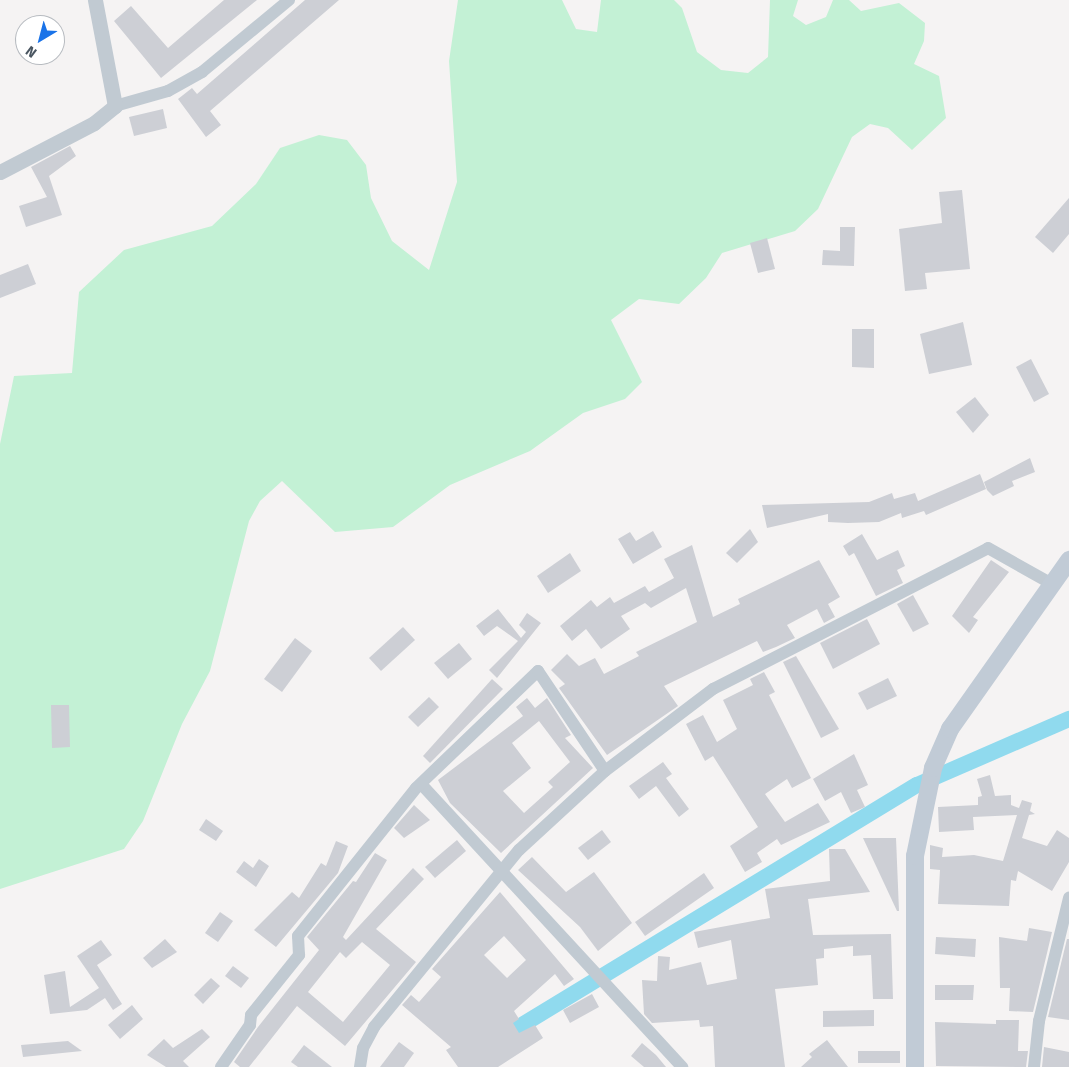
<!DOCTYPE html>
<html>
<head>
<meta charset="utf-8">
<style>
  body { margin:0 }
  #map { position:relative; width:1069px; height:1067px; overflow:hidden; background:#f5f3f3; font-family:"Fira Sans",sans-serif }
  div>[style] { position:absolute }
  .green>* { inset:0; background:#c3f1d5 }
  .canal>* { height:16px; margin:-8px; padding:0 8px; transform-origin:8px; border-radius:8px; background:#90daee }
  .building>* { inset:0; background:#cdcfd5 }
  .minor>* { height:12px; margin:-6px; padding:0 6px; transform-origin:6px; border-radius:6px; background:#c1cad2 }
  .tertiary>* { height:15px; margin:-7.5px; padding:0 7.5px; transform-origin:7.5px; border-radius:7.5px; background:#c1cad2 }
  .secondary>* { height:18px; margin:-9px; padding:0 9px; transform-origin:9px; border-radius:9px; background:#c1cbd6 }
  span { translate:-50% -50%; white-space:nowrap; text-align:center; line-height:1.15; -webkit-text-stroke:5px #fff; paint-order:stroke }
  .north { position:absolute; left:15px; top:15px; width:50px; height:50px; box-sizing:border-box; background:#fff; border:1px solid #b7bbc0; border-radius:50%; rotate:217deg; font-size:14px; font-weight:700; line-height:20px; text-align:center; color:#4a5661 }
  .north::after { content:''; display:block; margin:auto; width:18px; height:22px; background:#1a73e8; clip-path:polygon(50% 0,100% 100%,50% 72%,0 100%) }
</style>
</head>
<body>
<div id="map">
  <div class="green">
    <i style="clip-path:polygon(458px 0,562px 0,576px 29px,597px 32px,601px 0,674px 0,682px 8px,697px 52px,721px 70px,748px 73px,768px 57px,770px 0,798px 0,793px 16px,806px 25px,826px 17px,833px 0,849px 0,861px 11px,899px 3px,925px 23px,924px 41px,914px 64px,939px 76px,946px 118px,912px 150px,888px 128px,870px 124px,852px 137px,818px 209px,795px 231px,722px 253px,706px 278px,679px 304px,639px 299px,611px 320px,642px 382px,625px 399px,583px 413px,530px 451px,450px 485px,393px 527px,335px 532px,282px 481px,260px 501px,249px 521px,210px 671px,182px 724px,143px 821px,124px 849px,0 889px,0 444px,14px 376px,72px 373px,79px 292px,124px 250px,212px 226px,256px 184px,280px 148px,319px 135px,347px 140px,366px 165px,371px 198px,392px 241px,429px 270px,457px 182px,449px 61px)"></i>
  </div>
  <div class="canal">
    <i style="left:499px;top:1039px;width:489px;rotate:-31.3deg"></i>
    <i style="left:917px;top:785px;width:166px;rotate:-23.5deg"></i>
  </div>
  <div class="building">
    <i style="clip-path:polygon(224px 0,257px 0,161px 78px,114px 21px,131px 6px,168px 48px)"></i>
    <i style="clip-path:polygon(305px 0,339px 0,210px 111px,221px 125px,206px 137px,178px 99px,192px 88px,197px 94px)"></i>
    <i style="clip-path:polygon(163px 109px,167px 128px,134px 136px,129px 117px)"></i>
    <i style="clip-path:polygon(70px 146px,76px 156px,49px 176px,62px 215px,26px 227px,19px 206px,47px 197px,31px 167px)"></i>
    <i style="clip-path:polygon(962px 190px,970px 269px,925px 273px,927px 289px,905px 291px,899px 229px,942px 223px,939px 192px)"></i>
    <i style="clip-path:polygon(1069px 198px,1069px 234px,1053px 253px,1035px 237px)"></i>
    <i style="clip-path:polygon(840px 227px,855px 227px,854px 266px,822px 265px,823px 250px,840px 251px)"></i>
    <i style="clip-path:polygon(767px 238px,775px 269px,758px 273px,750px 243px)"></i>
    <i style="clip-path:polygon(28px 264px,36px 284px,0 298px,0 275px)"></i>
    <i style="clip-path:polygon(963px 322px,972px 365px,929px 374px,920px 334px)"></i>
    <i style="clip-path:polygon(852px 329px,874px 329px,874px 368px,852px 367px)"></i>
    <i style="clip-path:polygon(1031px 359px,1049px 394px,1034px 402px,1016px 367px)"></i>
    <i style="clip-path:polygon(975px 397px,989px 415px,973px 433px,956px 412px)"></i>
    <i style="clip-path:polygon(1030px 458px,1035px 472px,1012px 481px,1014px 486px,993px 496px,987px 490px,984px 482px)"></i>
    <i style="clip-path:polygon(980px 474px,986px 489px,926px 515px,924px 511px,902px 518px,901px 513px,879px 522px,848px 523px,828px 522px,828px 514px,767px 528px,762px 505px,869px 502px,892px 493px,894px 499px,915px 493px,918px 501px)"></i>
    <i style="clip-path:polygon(750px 529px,758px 542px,737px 563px,726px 553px)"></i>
    <i style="clip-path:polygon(653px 531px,662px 547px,633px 564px,618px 539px,630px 532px,636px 541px)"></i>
    <i style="clip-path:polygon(862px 534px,877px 560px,898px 550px,905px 566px,897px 570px,903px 583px,876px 596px,854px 553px,849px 556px,843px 546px)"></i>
    <i style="clip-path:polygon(692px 545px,713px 617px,740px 604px,738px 599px,819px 560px,840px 597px,828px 604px,835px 617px,824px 623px,817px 609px,787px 625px,795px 638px,776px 647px,763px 652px,757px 641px,664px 686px,678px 706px,607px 755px,559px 688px,565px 684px,551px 670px,567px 654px,579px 666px,595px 658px,604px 674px,639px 656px,636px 652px,697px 622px,686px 588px,651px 608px,645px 603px,621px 616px,630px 629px,601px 649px,586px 629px,572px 641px,560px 626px,591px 600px,597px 607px,610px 597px,614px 603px,645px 586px,649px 592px,674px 578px,664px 559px)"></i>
    <i style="clip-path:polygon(570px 553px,581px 571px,548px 593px,537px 576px)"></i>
    <i style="clip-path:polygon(991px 560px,1009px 572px,973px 617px,978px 620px,969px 633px,952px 616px)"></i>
    <i style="clip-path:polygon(913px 595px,929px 624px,913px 632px,897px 604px)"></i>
    <i style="clip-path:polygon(498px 609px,521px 638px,526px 632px,519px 625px,527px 613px,541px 623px,497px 678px,489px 670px,518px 641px,497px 626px,484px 636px,476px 626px)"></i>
    <i style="clip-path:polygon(867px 619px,880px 644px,833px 669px,820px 643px)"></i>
    <i style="clip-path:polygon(403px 627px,415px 640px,381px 671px,369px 658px)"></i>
    <i style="clip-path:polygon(295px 638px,312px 651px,282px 692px,264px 679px)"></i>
    <i style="clip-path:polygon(459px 643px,472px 659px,448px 679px,434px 663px)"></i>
    <i style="clip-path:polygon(796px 656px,839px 729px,821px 738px,783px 662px)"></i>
    <i style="clip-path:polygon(764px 672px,775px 692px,769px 695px,811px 778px,792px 788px,787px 779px,765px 794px,785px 822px,818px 803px,830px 822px,781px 845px,777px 839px,757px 853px,762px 862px,745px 872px,730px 846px,758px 827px,713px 756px,705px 761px,686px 724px,703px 715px,717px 742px,737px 729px,723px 700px,753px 685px,750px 679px)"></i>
    <i style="clip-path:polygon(888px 678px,897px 696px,867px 710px,858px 693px)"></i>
    <i style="clip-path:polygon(492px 679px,503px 689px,430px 763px,423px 756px)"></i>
    <i style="clip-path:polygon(429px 697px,439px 707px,418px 727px,408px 717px)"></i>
    <i style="clip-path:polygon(evenodd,527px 698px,535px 708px,547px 698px,571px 735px,565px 738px,593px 768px,501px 853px,450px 803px,438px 780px,523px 716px,516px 707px,527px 698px,539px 721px,570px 762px,548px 782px,553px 787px,524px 813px,503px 791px,531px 768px,512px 743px,539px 721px)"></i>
    <i style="clip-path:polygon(51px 705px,69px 705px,70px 747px,52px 748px)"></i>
    <i style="clip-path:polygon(854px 754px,868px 785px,857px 790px,865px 807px,851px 813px,841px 792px,825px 801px,813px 779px)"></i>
    <i style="clip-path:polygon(663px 762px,672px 774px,666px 778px,689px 809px,679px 817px,656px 786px,639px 799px,629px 786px)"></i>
    <i style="clip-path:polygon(990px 775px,995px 796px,1011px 795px,1011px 805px,1019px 808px,1022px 800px,1032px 803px,1030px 811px,1035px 814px,1029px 815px,1022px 838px,1047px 846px,1057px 830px,1069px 838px,1069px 862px,1052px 891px,1018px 871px,1016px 881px,1011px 880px,1009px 906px,938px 904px,940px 870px,930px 869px,930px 845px,943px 848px,942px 857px,974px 855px,1003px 861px,1017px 815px,973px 817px,974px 830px,939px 832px,938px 807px,978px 805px,978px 797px,982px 796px,977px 779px)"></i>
    <i style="clip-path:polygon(414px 805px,430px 820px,404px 838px,394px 828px)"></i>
    <i style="clip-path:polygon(206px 819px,223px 831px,216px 841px,199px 830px)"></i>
    <i style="clip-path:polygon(602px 830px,611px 842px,588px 860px,578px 848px)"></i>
    <i style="clip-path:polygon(863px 838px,896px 838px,899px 911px,897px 911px)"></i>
    <i style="clip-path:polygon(457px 840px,466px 851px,435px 878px,425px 867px)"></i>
    <i style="clip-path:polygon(336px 841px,348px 846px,338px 873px,276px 947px,254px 930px,292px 892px,299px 898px,321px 863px,326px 866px)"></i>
    <i style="clip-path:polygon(829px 849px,845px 849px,870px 892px,808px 899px,813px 935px,891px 934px,893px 999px,873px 999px,871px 955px,853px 956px,853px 946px,824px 949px,824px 958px,816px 959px,818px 985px,775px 989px,785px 1067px,715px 1067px,713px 1026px,700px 1027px,699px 1020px,652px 1023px,644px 1014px,642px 980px,657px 981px,658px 956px,670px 957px,669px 970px,701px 962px,707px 985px,737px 979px,731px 940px,698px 948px,694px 932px,770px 918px,765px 889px,830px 881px)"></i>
    <i style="clip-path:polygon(evenodd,375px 853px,387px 860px,343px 937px,346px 940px,413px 868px,424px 879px,376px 929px,416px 962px,345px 1046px,297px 1006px,249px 1067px,240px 1067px,234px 1062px,258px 1027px,319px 950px,307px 937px,353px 881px,356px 882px,375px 853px,362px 942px,390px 965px,343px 1022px,308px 992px,340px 952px,346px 958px,362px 942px)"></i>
    <i style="clip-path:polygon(532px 857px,566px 892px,594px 872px,632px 923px,598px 951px,580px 927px,518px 870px)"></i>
    <i style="clip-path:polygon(259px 859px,269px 866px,256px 887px,236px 872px,244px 861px,253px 868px)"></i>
    <i style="clip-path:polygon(704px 873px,714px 888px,645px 936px,635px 922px)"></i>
    <i style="clip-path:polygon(evenodd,500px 892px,574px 979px,564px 986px,555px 974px,514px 1011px,519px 1019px,513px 1023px,519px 1033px,535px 1025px,543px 1038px,498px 1067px,458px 1067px,446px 1050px,451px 1047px,402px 1005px,411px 995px,419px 1002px,441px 977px,432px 969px,500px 892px,504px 936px,526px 960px,507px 978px,484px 955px,504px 936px)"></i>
    <i style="clip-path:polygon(220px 912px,233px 921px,218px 942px,205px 933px)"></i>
    <i style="clip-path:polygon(1029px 928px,1052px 932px,1033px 1012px,1009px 1011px,1010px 988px,1000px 988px,999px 937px,1027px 941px)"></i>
    <i style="clip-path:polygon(936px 937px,976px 939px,975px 957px,935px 954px)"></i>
    <i style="clip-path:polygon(165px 939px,177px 952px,152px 968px,143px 958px)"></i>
    <i style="clip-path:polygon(1067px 939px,1069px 939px,1069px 1020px,1048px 1017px)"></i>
    <i style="clip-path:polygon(101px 940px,112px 955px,97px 965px,122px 1004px,113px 1010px,105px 998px,87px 1010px,50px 1014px,44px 975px,65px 971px,70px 1007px,99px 988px,77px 956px)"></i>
    <i style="clip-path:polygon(233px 966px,249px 978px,241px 988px,225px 976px)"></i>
    <i style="clip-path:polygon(211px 978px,220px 986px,203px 1004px,194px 995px)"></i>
    <i style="clip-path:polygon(935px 985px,974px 985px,973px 1000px,935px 1000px)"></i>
    <i style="clip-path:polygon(592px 994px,599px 1007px,570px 1023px,563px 1010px)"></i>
    <i style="clip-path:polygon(132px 1005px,143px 1019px,120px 1039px,108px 1025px)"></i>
    <i style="clip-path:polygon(874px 1010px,874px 1026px,823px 1027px,823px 1011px)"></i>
    <i style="clip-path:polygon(996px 1020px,1019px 1020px,1018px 1051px,1028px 1051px,1026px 1067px,936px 1066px,935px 1022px,996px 1024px)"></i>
    <i style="clip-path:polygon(202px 1029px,210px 1037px,183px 1061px,189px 1067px,166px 1067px,147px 1055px,164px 1039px,173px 1048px)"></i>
    <i style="clip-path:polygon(827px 1040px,848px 1067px,801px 1067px,812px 1057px,809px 1054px)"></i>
    <i style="clip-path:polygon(68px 1041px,82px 1051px,23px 1057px,21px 1045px)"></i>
    <i style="clip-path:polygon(399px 1042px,414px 1053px,404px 1067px,380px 1067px)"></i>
    <i style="clip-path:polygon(642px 1043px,656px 1055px,666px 1067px,644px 1067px,631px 1056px)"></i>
    <i style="clip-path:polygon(304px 1045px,332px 1067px,298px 1067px,291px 1062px)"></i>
    <i style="clip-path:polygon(1044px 1047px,1069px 1052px,1069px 1067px,1042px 1067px)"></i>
    <i style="clip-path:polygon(858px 1051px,900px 1051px,900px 1063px,858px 1063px)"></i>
  </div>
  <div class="minor">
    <i style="left:115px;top:106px;width:55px;rotate:-15.8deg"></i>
    <i style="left:168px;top:91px;width:39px;rotate:-29deg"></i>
    <i style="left:202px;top:72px;width:113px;rotate:-39.6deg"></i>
    <i style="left:422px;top:785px;width:384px;rotate:47.3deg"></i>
    <i style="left:221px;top:1067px;width:51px;rotate:-55.4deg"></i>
    <i style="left:250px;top:1025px;width:10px;rotate:-84deg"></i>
    <i style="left:251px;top:1015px;width:77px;rotate:-51.3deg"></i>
    <i style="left:299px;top:955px;width:19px;rotate:-93deg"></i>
    <i style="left:298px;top:936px;width:189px;rotate:-51.4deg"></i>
    <i style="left:416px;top:788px;width:169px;rotate:-43.8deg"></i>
    <i style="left:538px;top:671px;width:120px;rotate:56.2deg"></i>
    <i style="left:360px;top:1067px;width:19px;rotate:-81deg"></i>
    <i style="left:363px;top:1048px;width:24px;rotate:-62deg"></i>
    <i style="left:374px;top:1027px;width:229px;rotate:-50.7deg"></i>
    <i style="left:519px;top:850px;width:117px;rotate:-42.6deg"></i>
    <i style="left:605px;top:771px;width:136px;rotate:-37.2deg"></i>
    <i style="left:713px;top:689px;width:309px;rotate:-27.1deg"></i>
    <i style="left:988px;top:548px;width:73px;rotate:29.4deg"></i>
    <i style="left:1034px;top:1067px;width:46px;rotate:-83.8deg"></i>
    <i style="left:1039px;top:1021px;width:127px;rotate:-76.3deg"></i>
  </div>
  <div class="tertiary">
    <i style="left:0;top:172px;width:106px;rotate:-27.5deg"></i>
    <i style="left:94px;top:123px;width:27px;rotate:-39deg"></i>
    <i style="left:115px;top:106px;width:108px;rotate:-100.7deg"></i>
  </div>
  <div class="secondary">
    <i style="left:915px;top:1067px;width:211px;rotate:-90deg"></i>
    <i style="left:915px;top:856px;width:90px;rotate:-78.4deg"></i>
    <i style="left:933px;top:768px;width:43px;rotate:-66.4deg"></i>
    <i style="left:950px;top:729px;width:207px;rotate:-54.8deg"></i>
  </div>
  <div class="north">N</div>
</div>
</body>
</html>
